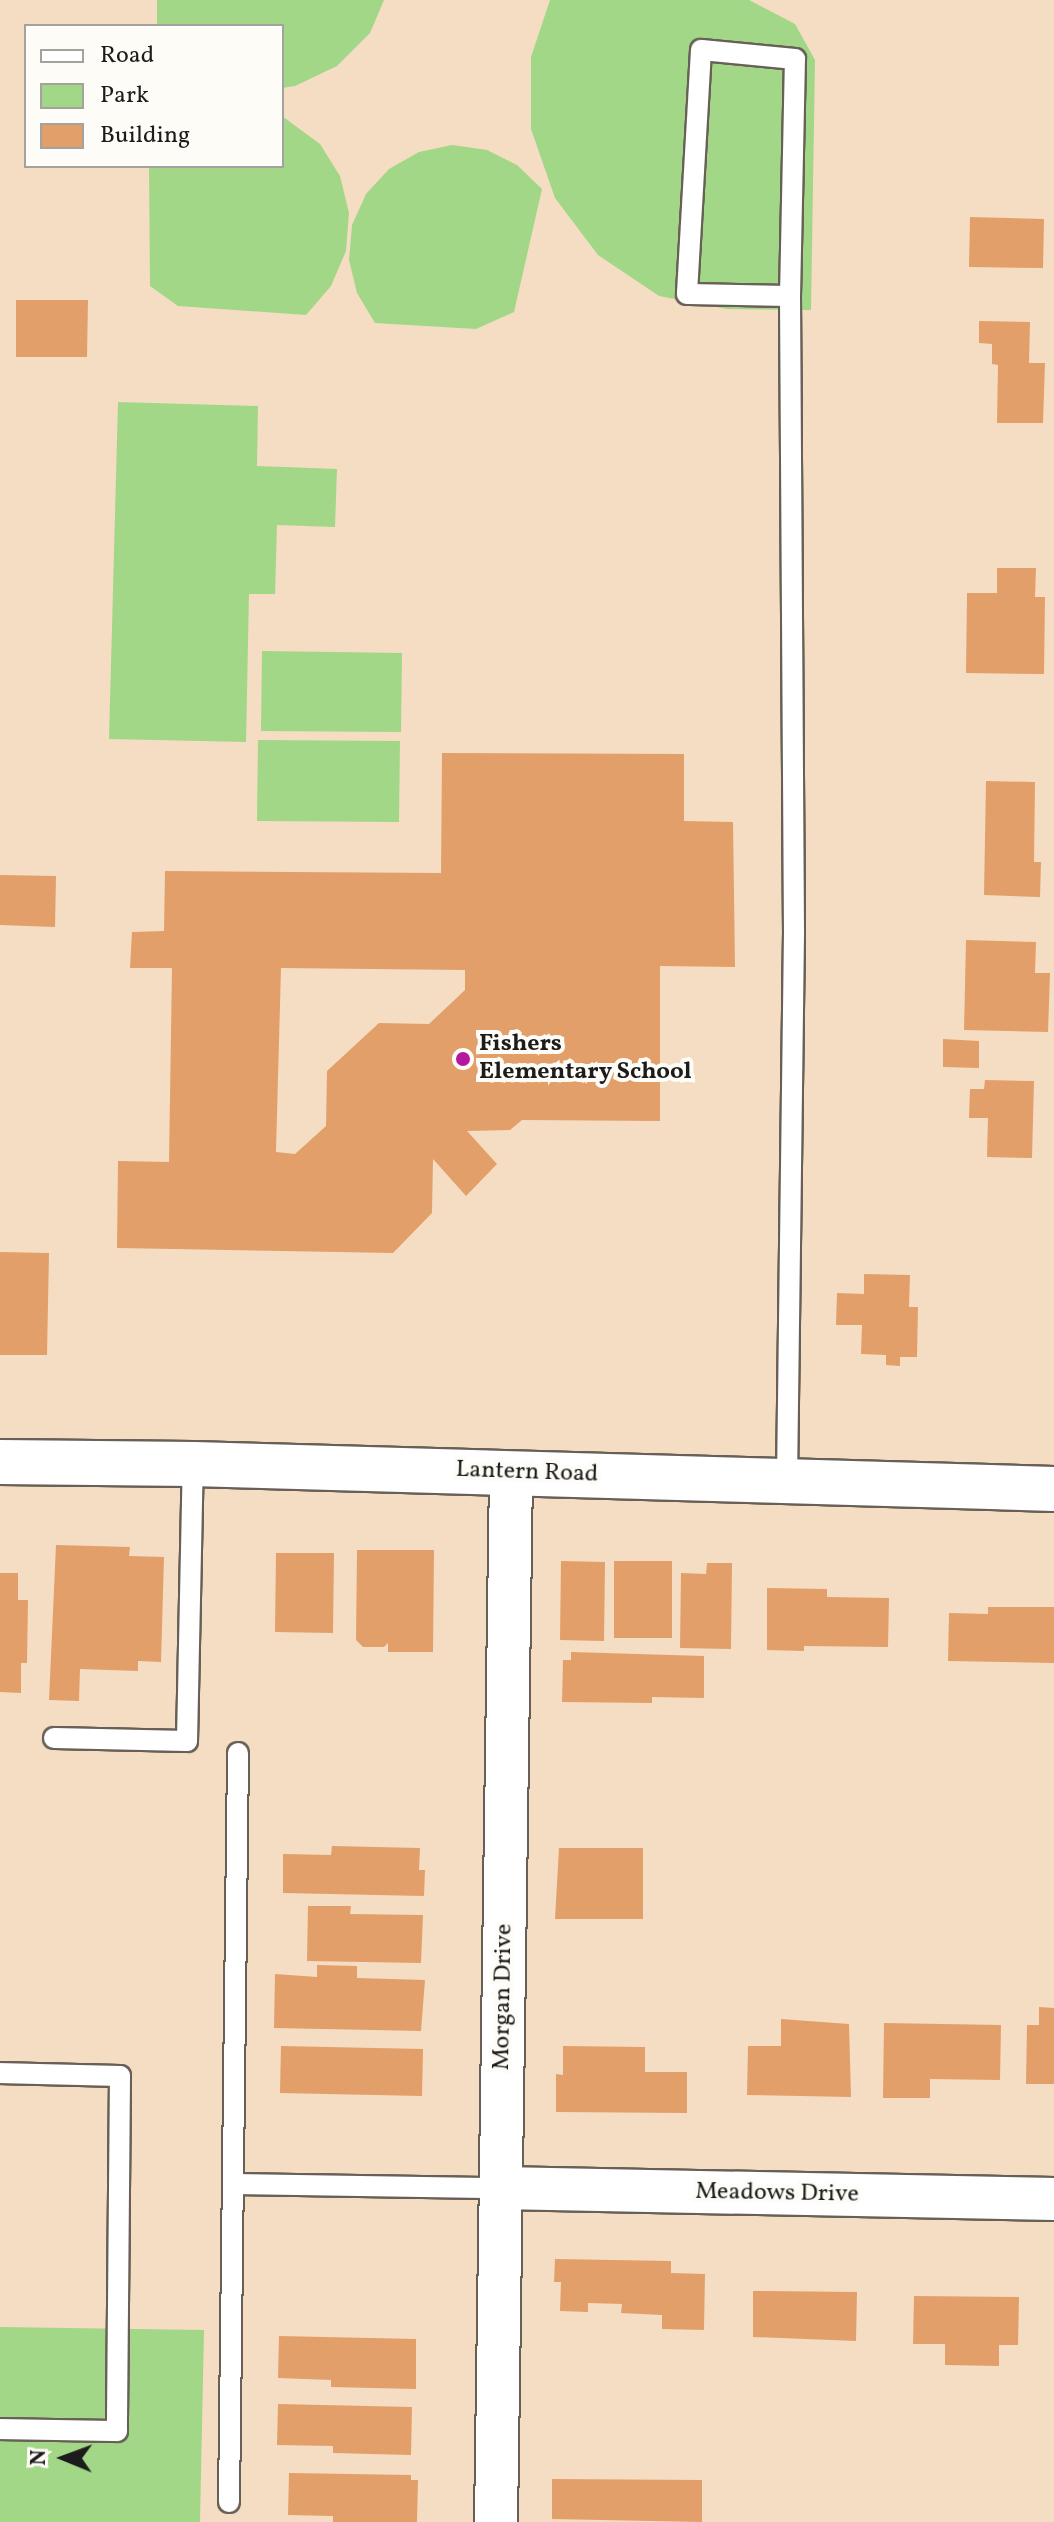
<!DOCTYPE html>
<html>
<head>
<meta charset="utf-8">
<style>
  body { margin:0 }
  #map { position:relative; width:1054px; height:2522px; overflow:hidden; background:#f4ddc2; font-family:Vollkorn,serif }
  div>[style] { position:absolute }
  .green>* { inset:0; background:#a2d787 }
  .building>* { inset:0; background:#e39f69 }
  .roads { filter:drop-shadow(2px 0 #686056) drop-shadow(-2px 0 #686056) drop-shadow(0 2px #686056) drop-shadow(0 -2px #686056) }
  .service>* { height:20px; margin:-10px; padding:0 10px; transform-origin:10px; border-radius:10px; background:#fff }
  .minor>* { height:42px; margin:-21px; padding:0 21px; transform-origin:21px; border-radius:21px; background:#fff }
  .tertiary>* { height:44px; margin:-22px; padding:0 22px; transform-origin:22px; border-radius:22px; background:#fff }
  .dots>* { width:22px; height:22px; translate:-50% -50%; box-sizing:border-box; border:4px solid #fdfcf7; border-radius:50% }
  span { translate:-50% -50%; white-space:nowrap; text-align:center; line-height:1.15; -webkit-text-stroke:8px #fdfcf7; paint-order:stroke }
  .poi-label { font-size:24px; color:#1c1c1c; font-weight:700 }
  .left { translate:0 -50%; text-align:left }
  .street-label { font-size:24px; color:#1c1c1c }
  .legend { position:absolute; left:24px; top:24px; width:260px; height:144px; box-sizing:border-box; background:#fdfcf7; border:2px solid #a3a29f; margin:0; padding:10px 14px; list-style:none; font-size:24px; color:#1c1c1c }
  .legend li { display:flex; align-items:center; gap:16px; height:40px }
  .legend b { width:40px; border:2px solid #a3a29f }
  .north { position:absolute; left:24px; top:2418px; width:80px; height:80px; -webkit-text-stroke:6px #fdfcf7; paint-order:stroke; rotate:271deg; font-size:22px; font-weight:700; line-height:32px; text-align:center; color:#1c1c1c }
  .north::after { content:''; display:block; margin:auto; width:28px; height:36px; background:#1c1c1c; clip-path:polygon(50% 0,100% 100%,50% 72%,0 100%) }
</style>
</head>
<body>
<div id="map">
  <div class="green">
    <i style="clip-path:polygon(157px 0,384px 0,370px 33px,337px 66px,295px 86px,282px 88px,282px 26px,157px 26px)"></i>
    <i style="clip-path:polygon(550px 0,749px 0,795px 24px,815px 60px,811px 310px,727px 309px,659px 296px,598px 255px,555px 198px,531px 129px,531px 57px)"></i>
    <i style="clip-path:polygon(282px 116px,320px 144px,340px 176px,349px 213px,346px 251px,331px 286px,306px 315px,178px 306px,150px 286px,149px 166px,282px 166px)"></i>
    <i style="clip-path:polygon(452px 145px,487px 150px,517px 165px,542px 189px,514px 312px,476px 329px,375px 323px,357px 293px,349px 260px,352px 225px,366px 194px,389px 169px,419px 152px)"></i>
    <i style="clip-path:polygon(118px 402px,258px 406px,257px 466px,337px 469px,335px 527px,277px 525px,275px 594px,249px 594px,246px 742px,109px 739px)"></i>
    <i style="clip-path:polygon(262px 651px,402px 653px,401px 732px,261px 731px)"></i>
    <i style="clip-path:polygon(258px 740px,400px 741px,399px 822px,257px 821px)"></i>
    <i style="clip-path:polygon(0 2327px,204px 2330px,200px 2522px,0 2522px)"></i>
  </div>
  <div class="building">
    <i style="clip-path:polygon(970px 217px,1044px 219px,1043px 268px,969px 267px)"></i>
    <i style="clip-path:polygon(16px 300px,88px 300px,87px 357px,16px 357px)"></i>
    <i style="clip-path:polygon(979px 321px,1030px 322px,1029px 363px,1045px 363px,1043px 423px,997px 423px,998px 365px,992px 364px,992px 344px,979px 343px)"></i>
    <i style="clip-path:polygon(997px 568px,1036px 568px,1035px 597px,1045px 597px,1044px 674px,966px 673px,967px 593px,997px 593px)"></i>
    <i style="clip-path:polygon(evenodd,442px 753px,684px 754px,684px 821px,733px 822px,735px 967px,660px 966px,660px 1121px,522px 1120px,510px 1130px,467px 1131px,497px 1164px,466px 1196px,433px 1159px,432px 1213px,393px 1253px,117px 1248px,118px 1161px,169px 1162px,172px 968px,130px 968px,132px 932px,164px 931px,165px 871px,441px 873px,442px 753px,281px 968px,465px 970px,465px 990px,429px 1024px,379px 1023px,327px 1071px,326px 1126px,295px 1154px,276px 1152px,281px 968px)"></i>
    <i style="clip-path:polygon(986px 781px,1035px 782px,1034px 862px,1041px 862px,1040px 897px,984px 895px)"></i>
    <i style="clip-path:polygon(0 875px,56px 876px,55px 927px,0 925px)"></i>
    <i style="clip-path:polygon(966px 940px,1036px 942px,1035px 973px,1050px 973px,1048px 1032px,964px 1030px)"></i>
    <i style="clip-path:polygon(943px 1039px,979px 1041px,979px 1068px,943px 1067px)"></i>
    <i style="clip-path:polygon(985px 1080px,1034px 1081px,1032px 1158px,987px 1157px,988px 1118px,969px 1118px,970px 1089px,984px 1089px)"></i>
    <i style="clip-path:polygon(0 1252px,49px 1253px,47px 1355px,0 1355px)"></i>
    <i style="clip-path:polygon(864px 1274px,910px 1275px,909px 1307px,918px 1307px,917px 1357px,900px 1357px,900px 1366px,886px 1365px,886px 1355px,861px 1354px,862px 1325px,836px 1325px,837px 1293px,864px 1294px)"></i>
    <i style="clip-path:polygon(56px 1545px,130px 1547px,129px 1556px,164px 1557px,161px 1662px,138px 1661px,138px 1671px,80px 1669px,79px 1701px,49px 1700px)"></i>
    <i style="clip-path:polygon(357px 1550px,434px 1550px,433px 1652px,388px 1652px,388px 1643px,384px 1647px,363px 1647px,356px 1640px)"></i>
    <i style="clip-path:polygon(276px 1553px,334px 1553px,333px 1633px,275px 1632px)"></i>
    <i style="clip-path:polygon(561px 1561px,605px 1562px,604px 1641px,560px 1640px)"></i>
    <i style="clip-path:polygon(614px 1561px,672px 1561px,672px 1638px,614px 1638px)"></i>
    <i style="clip-path:polygon(707px 1563px,732px 1563px,731px 1649px,680px 1648px,681px 1573px,706px 1574px)"></i>
    <i style="clip-path:polygon(0 1573px,18px 1573px,18px 1600px,28px 1600px,27px 1663px,21px 1663px,21px 1693px,0 1692px)"></i>
    <i style="clip-path:polygon(767px 1588px,827px 1589px,827px 1597px,889px 1598px,888px 1647px,804px 1646px,804px 1651px,767px 1650px)"></i>
    <i style="clip-path:polygon(988px 1607px,1054px 1607px,1054px 1663px,948px 1661px,949px 1613px,988px 1614px)"></i>
    <i style="clip-path:polygon(571px 1652px,704px 1656px,704px 1698px,652px 1697px,652px 1703px,562px 1702px,563px 1660px,571px 1660px)"></i>
    <i style="clip-path:polygon(332px 1846px,420px 1848px,419px 1870px,425px 1870px,424px 1896px,283px 1893px,283px 1854px,331px 1855px)"></i>
    <i style="clip-path:polygon(559px 1848px,643px 1848px,643px 1919px,555px 1919px)"></i>
    <i style="clip-path:polygon(308px 1906px,351px 1906px,350px 1914px,423px 1915px,421px 1963px,307px 1961px)"></i>
    <i style="clip-path:polygon(317px 1965px,357px 1966px,357px 1978px,425px 1980px,421px 2031px,274px 2028px,275px 1974px,317px 1977px)"></i>
    <i style="clip-path:polygon(1039px 2007px,1054px 2008px,1054px 2084px,1026px 2084px,1027px 2025px,1039px 2025px)"></i>
    <i style="clip-path:polygon(781px 2019px,849px 2024px,851px 2097px,747px 2095px,748px 2046px,781px 2046px)"></i>
    <i style="clip-path:polygon(884px 2023px,1001px 2025px,1000px 2080px,930px 2079px,930px 2098px,883px 2098px)"></i>
    <i style="clip-path:polygon(281px 2046px,423px 2049px,422px 2096px,280px 2093px)"></i>
    <i style="clip-path:polygon(563px 2046px,645px 2047px,645px 2072px,687px 2072px,687px 2113px,556px 2112px,556px 2074px,563px 2075px)"></i>
    <i style="clip-path:polygon(555px 2259px,671px 2261px,671px 2273px,705px 2274px,704px 2330px,662px 2329px,662px 2315px,621px 2313px,622px 2304px,588px 2303px,588px 2312px,560px 2311px,561px 2282px,554px 2282px)"></i>
    <i style="clip-path:polygon(753px 2291px,857px 2292px,856px 2341px,753px 2337px)"></i>
    <i style="clip-path:polygon(914px 2296px,1019px 2297px,1018px 2345px,999px 2345px,999px 2366px,945px 2365px,945px 2344px,913px 2344px)"></i>
    <i style="clip-path:polygon(279px 2336px,416px 2339px,416px 2389px,331px 2387px,331px 2380px,278px 2378px)"></i>
    <i style="clip-path:polygon(278px 2404px,412px 2407px,411px 2455px,333px 2453px,333px 2446px,277px 2445px)"></i>
    <i style="clip-path:polygon(289px 2473px,411px 2475px,411px 2480px,418px 2480px,417px 2522px,333px 2522px,333px 2516px,288px 2515px)"></i>
    <i style="clip-path:polygon(552px 2479px,702px 2480px,702px 2522px,552px 2519px)"></i>
  </div>
  <div class="roads">
    <div class="service">
      <i style="left:787px;top:1481px;width:547px;rotate:-89.27deg"></i>
      <i style="left:794px;top:934px;width:638px;rotate:-90.36deg"></i>
      <i style="left:790px;top:296px;width:237px;rotate:-88.8deg"></i>
      <i style="left:795px;top:59px;width:94px;rotate:-174.5deg"></i>
      <i style="left:701px;top:50px;width:244px;rotate:93.3deg"></i>
      <i style="left:687px;top:294px;width:103px;rotate:1.1deg"></i>
      <i style="left:54px;top:1738px;width:133px;rotate:1.3deg"></i>
      <i style="left:187px;top:1741px;width:277px;rotate:-88.8deg"></i>
      <i style="left:0;top:2073px;width:120px;rotate:1.4deg"></i>
      <i style="left:120px;top:2076px;width:355px;rotate:90.5deg"></i>
      <i style="left:117px;top:2431px;width:117px;rotate:-179deg"></i>
      <i style="left:234px;top:2184px;width:267px;rotate:0.9deg"></i>
      <i style="left:229px;top:2502px;width:749px;rotate:-89.31deg"></i>
    </div>
    <div class="minor">
      <i style="left:501px;top:2188px;width:553px;rotate:1.14deg"></i>
      <i style="left:496px;top:2522px;width:1049px;rotate:-89.18deg"></i>
    </div>
    <div class="tertiary">
      <i style="left:0;top:1462px;width:193px;rotate:0.6deg"></i>
      <i style="left:193px;top:1464px;width:861px;rotate:1.66deg"></i>
    </div>
  </div>
  <div class="dots">
    <i style="left:463px;top:1059px;background:#b5179e"></i>
  </div>
  <div class="poi-label">
    <span class="left" style="left:479px;top:1059px">Fishers<br>Elementary School</span>
  </div>
  <div class="street-label">
    <span style="left:527px;top:1473px;rotate:2deg">Lantern Road</span>
    <span style="left:504px;top:1997px;rotate:-89deg">Morgan Drive</span>
    <span style="left:777px;top:2194px;rotate:1deg">Meadows Drive</span>
  </div>
  <ul class="legend">
  <li><b style="height:10px;background:#fff"></b>Road</li>
  <li><b style="height:22px;background:#a2d787"></b>Park</li>
  <li><b style="height:22px;background:#e39f69"></b>Building</li>
  </ul>
  <div class="north">N</div>
</div>
</body>
</html>
